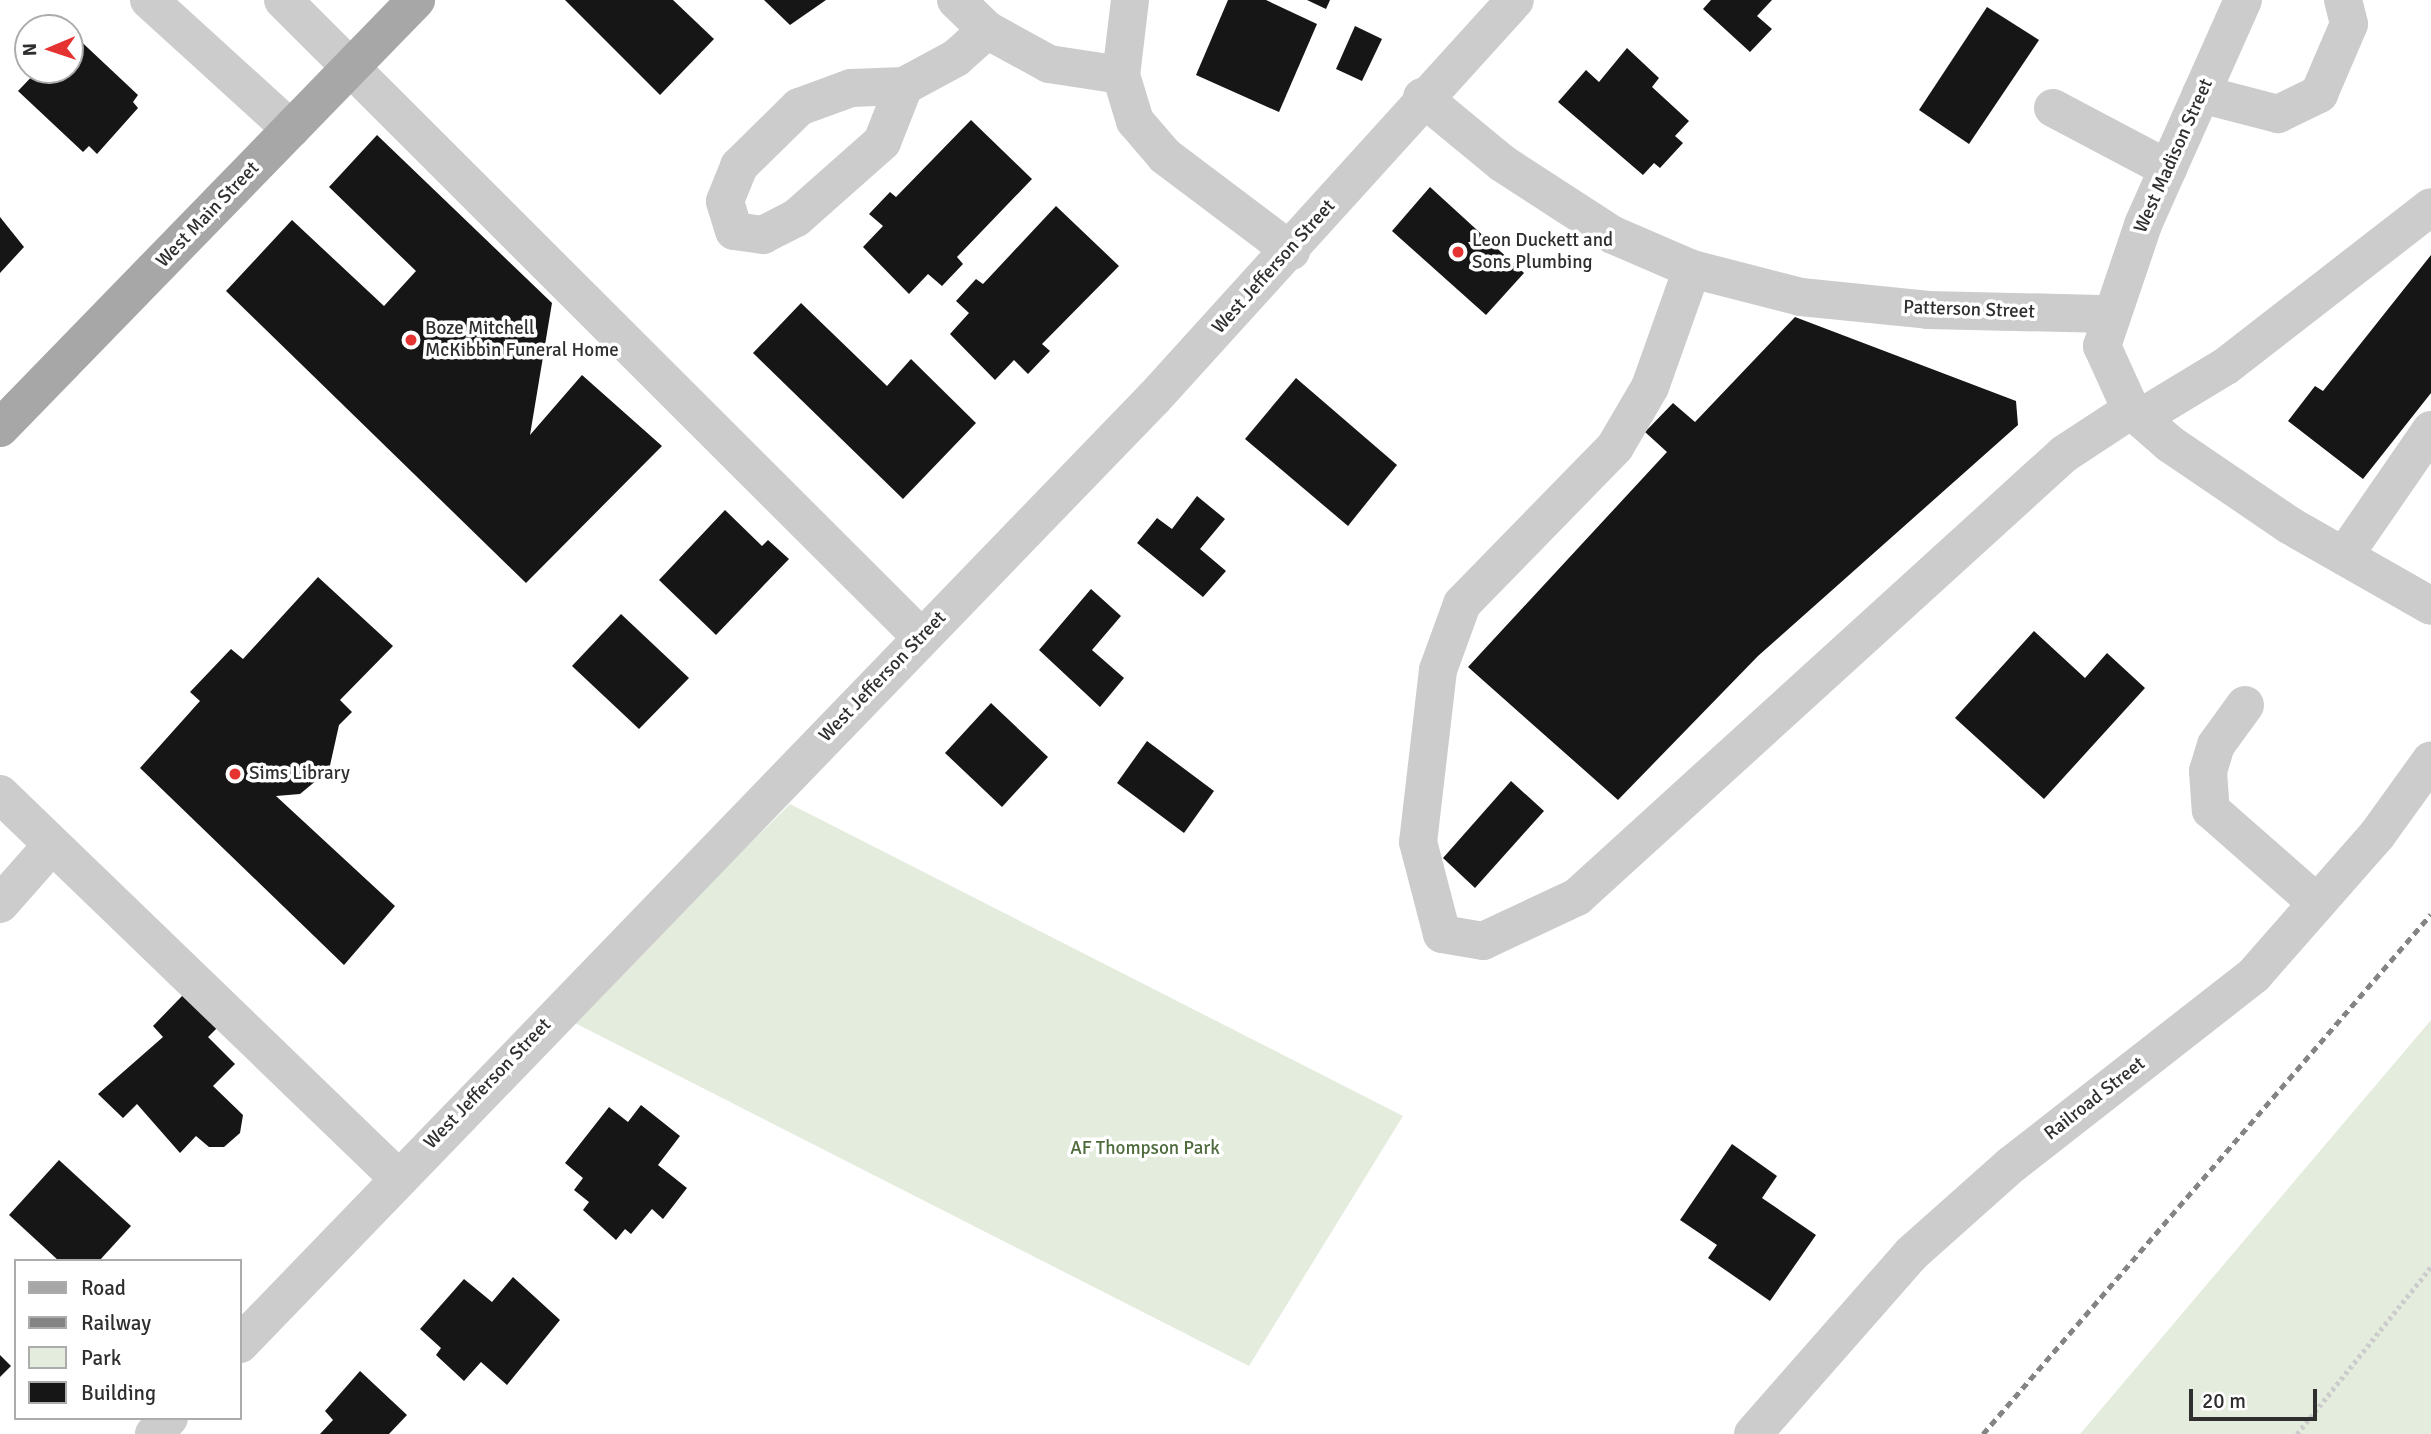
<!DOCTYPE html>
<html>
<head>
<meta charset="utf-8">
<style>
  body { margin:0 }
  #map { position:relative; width:2431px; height:1434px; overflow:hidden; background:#fff; font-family:Signika,sans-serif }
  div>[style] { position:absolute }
  .green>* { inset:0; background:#e4ecdd }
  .building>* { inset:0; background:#161616 }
  .path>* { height:4.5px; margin-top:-2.25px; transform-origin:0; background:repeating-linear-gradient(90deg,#ccc 0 3.5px,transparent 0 7px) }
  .minor>* { height:38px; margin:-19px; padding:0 19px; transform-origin:19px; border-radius:19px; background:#ccc }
  .major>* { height:38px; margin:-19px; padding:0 19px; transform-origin:19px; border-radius:19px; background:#a7a7a7 }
  .rail>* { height:5px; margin-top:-2.5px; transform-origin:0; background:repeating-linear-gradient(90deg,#848484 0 7px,transparent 0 12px) }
  .dots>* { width:19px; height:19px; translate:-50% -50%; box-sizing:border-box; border:4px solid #fff; border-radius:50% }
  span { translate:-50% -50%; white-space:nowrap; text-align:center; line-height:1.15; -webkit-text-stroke:7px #fff; paint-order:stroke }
  .street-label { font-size:19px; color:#2f2f2f }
  .poi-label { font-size:19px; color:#2f2f2f }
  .left { translate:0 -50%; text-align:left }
  .park-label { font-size:19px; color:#4e6b3c }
  .legend { position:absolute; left:14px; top:1259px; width:228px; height:161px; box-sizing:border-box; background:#fff; border:2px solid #acacac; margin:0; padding:9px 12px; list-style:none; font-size:21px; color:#2f2f2f }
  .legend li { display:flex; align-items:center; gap:14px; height:35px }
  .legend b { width:35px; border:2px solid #acacac }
  .north { position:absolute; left:14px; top:14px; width:70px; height:70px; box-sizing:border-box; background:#fff; border:2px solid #acacac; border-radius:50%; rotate:268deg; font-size:19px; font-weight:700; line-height:28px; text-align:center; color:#2f2f2f }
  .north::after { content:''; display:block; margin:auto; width:24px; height:32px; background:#e53332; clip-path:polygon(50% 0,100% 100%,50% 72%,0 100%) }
  .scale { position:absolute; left:2189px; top:1389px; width:128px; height:32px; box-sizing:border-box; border:4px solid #2f2f2f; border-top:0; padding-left:9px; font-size:21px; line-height:24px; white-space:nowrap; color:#2f2f2f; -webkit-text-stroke:5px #fff; paint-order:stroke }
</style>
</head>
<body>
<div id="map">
  <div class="green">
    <i style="clip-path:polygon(790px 804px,1403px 1116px,1249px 1366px,571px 1021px)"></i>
    <i style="clip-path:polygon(2431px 1020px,2431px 1434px,2080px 1434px)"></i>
  </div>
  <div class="building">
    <i style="clip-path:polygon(565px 0,673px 0,714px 39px,660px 95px)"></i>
    <i style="clip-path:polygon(764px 0,826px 0,790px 25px)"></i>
    <i style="clip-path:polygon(1228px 0,1266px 0,1317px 24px,1279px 112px,1196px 75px)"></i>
    <i style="clip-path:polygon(1307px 0,1330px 0,1326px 9px)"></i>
    <i style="clip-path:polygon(1711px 0,1772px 0,1757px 16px,1772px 29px,1750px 52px,1703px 9px)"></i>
    <i style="clip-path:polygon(1987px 7px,2039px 40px,1969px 144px,1919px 110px)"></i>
    <i style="clip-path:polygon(1355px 26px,1382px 39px,1362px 81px,1336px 69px)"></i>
    <i style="clip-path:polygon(72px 33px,138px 95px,133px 102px,138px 108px,97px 154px,89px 146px,83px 152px,18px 91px,38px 70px,70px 70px)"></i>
    <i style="clip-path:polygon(1627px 48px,1659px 78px,1652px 87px,1689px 121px,1675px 136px,1683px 143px,1660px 168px,1654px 163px,1643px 175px,1558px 102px,1586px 70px,1599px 82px)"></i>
    <i style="clip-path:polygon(971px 120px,1032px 179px,957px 257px,963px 264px,942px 286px,928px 274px,909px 294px,863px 247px,883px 226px,869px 214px,890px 192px,896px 197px)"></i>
    <i style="clip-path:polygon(377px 135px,552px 303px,530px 435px,582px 375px,662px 446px,526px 583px,226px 291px,292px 220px,384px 306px,416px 271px,329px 187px)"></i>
    <i style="clip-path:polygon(1430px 187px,1524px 273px,1486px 315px,1392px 231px)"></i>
    <i style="clip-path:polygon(1056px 206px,1119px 266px,1042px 344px,1050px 351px,1028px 374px,1014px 360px,995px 380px,950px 334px,969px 313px,956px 301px,976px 279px,983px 284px)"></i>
    <i style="clip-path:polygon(0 217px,24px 247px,0 273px)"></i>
    <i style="clip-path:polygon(2431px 255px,2431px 393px,2363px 479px,2288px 421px,2315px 386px,2323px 391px)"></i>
    <i style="clip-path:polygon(801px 303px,887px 386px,911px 359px,976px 423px,903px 499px,753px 353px)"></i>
    <i style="clip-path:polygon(1795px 317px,2016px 401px,2018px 425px,1758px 656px,1618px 800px,1468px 667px,1667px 452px,1645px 432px,1673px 403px,1695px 422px)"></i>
    <i style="clip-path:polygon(1296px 378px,1397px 465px,1348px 526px,1245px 439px)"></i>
    <i style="clip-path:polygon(1197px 496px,1225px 519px,1200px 549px,1226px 571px,1203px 597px,1137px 543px,1157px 518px,1172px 529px)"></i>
    <i style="clip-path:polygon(725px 510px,762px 546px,768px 540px,789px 559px,716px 635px,659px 580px)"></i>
    <i style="clip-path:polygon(318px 577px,393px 646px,340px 700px,352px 712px,339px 725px,329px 770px,300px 794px,276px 796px,395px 906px,344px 965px,140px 768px,200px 701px,190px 692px,231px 649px,243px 659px)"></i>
    <i style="clip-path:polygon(1091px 589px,1121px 616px,1092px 650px,1124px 678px,1100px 707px,1039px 650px)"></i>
    <i style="clip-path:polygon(621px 614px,689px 678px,639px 729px,572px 666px)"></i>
    <i style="clip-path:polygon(2034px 631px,2085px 678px,2107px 653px,2145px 688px,2044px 799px,1955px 718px)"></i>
    <i style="clip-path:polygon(991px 703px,1048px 757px,1002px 807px,945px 753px)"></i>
    <i style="clip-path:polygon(1147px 741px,1214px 791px,1184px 833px,1117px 783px)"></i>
    <i style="clip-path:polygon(1511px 781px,1544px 811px,1475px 888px,1443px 858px)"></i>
    <i style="clip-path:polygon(183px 995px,217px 1028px,208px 1037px,235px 1064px,213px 1086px,243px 1115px,240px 1133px,224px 1147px,209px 1147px,196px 1136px,180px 1153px,137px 1104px,123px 1118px,98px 1094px,163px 1037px,153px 1026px)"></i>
    <i style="clip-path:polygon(641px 1105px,680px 1136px,658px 1165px,687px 1188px,663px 1219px,652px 1209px,631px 1234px,625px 1229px,616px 1240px,583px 1210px,589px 1202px,574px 1190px,583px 1178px,565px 1163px,609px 1107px,628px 1122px)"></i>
    <i style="clip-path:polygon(1732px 1144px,1777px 1176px,1762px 1198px,1816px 1235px,1770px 1301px,1708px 1258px,1717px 1245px,1680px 1220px)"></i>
    <i style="clip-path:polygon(59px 1160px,131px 1226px,99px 1261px,59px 1261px,9px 1215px)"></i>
    <i style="clip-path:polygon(513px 1277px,560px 1320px,507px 1385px,481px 1362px,464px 1381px,436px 1355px,441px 1348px,420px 1329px,464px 1279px,492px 1302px)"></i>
    <i style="clip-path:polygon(0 1355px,11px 1366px,0 1377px)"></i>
    <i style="clip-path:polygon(360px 1371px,407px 1415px,389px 1434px,320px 1434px,333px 1420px,325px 1411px)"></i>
  </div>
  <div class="path">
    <i style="left:2297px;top:1434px;width:214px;rotate:-51.3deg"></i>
  </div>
  <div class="minor">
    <i style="left:149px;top:0;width:192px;rotate:42.3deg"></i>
    <i style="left:283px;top:0;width:902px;rotate:44.96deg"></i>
    <i style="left:956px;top:0;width:43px;rotate:44.1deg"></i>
    <i style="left:987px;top:30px;width:71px;rotate:28.7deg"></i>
    <i style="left:1049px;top:64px;width:73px;rotate:8.7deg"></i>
    <i style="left:1130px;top:0;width:76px;rotate:96.8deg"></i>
    <i style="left:1121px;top:75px;width:48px;rotate:73.1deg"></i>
    <i style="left:1135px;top:121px;width:46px;rotate:49.4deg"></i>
    <i style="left:1165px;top:156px;width:158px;rotate:37deg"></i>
    <i style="left:2243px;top:0;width:246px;rotate:114deg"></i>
    <i style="left:2143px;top:225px;width:128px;rotate:108.7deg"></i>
    <i style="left:2102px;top:346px;width:70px;rotate:65.6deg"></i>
    <i style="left:2131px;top:410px;width:52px;rotate:41.1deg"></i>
    <i style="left:2170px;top:444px;width:144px;rotate:34.2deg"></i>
    <i style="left:2289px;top:525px;width:163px;rotate:29.7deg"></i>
    <i style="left:904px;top:86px;width:60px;rotate:111.4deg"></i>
    <i style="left:882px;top:142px;width:115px;rotate:138.5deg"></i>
    <i style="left:796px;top:218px;width:37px;rotate:153deg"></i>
    <i style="left:763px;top:235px;width:29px;rotate:-172deg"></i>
    <i style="left:734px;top:231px;width:31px;rotate:-107deg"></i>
    <i style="left:725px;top:201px;width:38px;rotate:-68deg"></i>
    <i style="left:739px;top:166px;width:84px;rotate:-44.5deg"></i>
    <i style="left:799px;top:107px;width:55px;rotate:-20.1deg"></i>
    <i style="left:851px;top:88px;width:53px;rotate:-2.2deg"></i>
    <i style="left:904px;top:86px;width:59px;rotate:-28.3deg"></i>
    <i style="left:956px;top:58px;width:42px;rotate:-42.1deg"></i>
    <i style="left:2201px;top:94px;width:80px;rotate:14.6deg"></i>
    <i style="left:2278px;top:114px;width:46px;rotate:-26deg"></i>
    <i style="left:2319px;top:94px;width:76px;rotate:-66.8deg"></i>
    <i style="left:2349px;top:24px;width:25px;rotate:-104deg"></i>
    <i style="left:1422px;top:97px;width:104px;rotate:39.5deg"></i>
    <i style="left:1502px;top:163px;width:132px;rotate:33deg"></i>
    <i style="left:1613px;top:235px;width:86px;rotate:23.3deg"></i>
    <i style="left:1692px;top:269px;width:113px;rotate:14.4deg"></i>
    <i style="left:1801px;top:297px;width:128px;rotate:5.8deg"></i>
    <i style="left:1928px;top:310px;width:182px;rotate:1.3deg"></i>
    <i style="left:2053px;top:108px;width:130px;rotate:27.9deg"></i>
    <i style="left:1692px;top:269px;width:125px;rotate:109.6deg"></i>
    <i style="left:1650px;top:387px;width:69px;rotate:120.3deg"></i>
    <i style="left:1615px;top:447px;width:219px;rotate:134.3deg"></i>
    <i style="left:1462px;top:604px;width:70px;rotate:110deg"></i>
    <i style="left:1438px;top:670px;width:173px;rotate:96.6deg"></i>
    <i style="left:1418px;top:842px;width:95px;rotate:75.4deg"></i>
    <i style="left:1442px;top:934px;width:42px;rotate:9.7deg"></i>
    <i style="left:1483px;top:941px;width:104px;rotate:-25.1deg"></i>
    <i style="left:1577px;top:897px;width:658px;rotate:-42.29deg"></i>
    <i style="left:2064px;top:454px;width:80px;rotate:-33.3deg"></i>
    <i style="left:2140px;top:418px;width:100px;rotate:-31.2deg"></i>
    <i style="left:2226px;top:366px;width:259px;rotate:-37.8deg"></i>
    <i style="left:2344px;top:556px;width:153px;rotate:-55.4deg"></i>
    <i style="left:2245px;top:705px;width:49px;rotate:125.9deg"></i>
    <i style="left:2216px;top:745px;width:27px;rotate:107deg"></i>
    <i style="left:2208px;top:771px;width:39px;rotate:86deg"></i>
    <i style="left:2211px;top:810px;width:141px;rotate:41.3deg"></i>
    <i style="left:0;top:794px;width:553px;rotate:43.97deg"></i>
    <i style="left:0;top:904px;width:79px;rotate:-48.6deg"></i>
    <i style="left:240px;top:1344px;width:1315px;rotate:-45.99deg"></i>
    <i style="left:1154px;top:398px;width:537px;rotate:-47.79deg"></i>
    <i style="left:154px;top:1434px;width:22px;rotate:-47deg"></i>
    <i style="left:1753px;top:1434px;width:240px;rotate:-48.7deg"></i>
    <i style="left:1911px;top:1254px;width:134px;rotate:-41.7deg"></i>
    <i style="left:2011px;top:1165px;width:308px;rotate:-38deg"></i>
    <i style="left:2254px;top:975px;width:186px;rotate:-48.7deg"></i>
    <i style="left:2377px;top:835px;width:92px;rotate:-54.2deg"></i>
  </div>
  <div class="major">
    <i style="left:0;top:428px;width:597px;rotate:-45.81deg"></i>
  </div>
  <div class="rail">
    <i style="left:1983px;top:1434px;width:686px;rotate:-49.25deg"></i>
  </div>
  <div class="dots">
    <i style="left:1458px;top:252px;background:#e53332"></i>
    <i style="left:411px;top:340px;background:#e53332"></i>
    <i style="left:235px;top:774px;background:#e53332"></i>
  </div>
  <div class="street-label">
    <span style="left:2174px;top:156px;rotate:-66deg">West Madison Street</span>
    <span style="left:208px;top:215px;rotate:-46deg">West Main Street</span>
    <span style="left:1274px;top:267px;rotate:-48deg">West Jefferson Street</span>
    <span style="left:1969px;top:310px;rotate:2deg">Patterson Street</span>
    <span style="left:883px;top:677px;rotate:-46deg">West Jefferson Street</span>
    <span style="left:488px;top:1084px;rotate:-46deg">West Jefferson Street</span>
    <span style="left:2095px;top:1099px;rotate:-38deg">Railroad Street</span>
  </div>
  <div class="poi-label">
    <span class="left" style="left:1472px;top:252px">Leon Duckett and<br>Sons Plumbing</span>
    <span class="left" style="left:425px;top:340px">Boze Mitchell<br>McKibbin Funeral Home</span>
    <span class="left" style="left:249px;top:774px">Sims Library</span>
  </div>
  <div class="park-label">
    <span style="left:1145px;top:1149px">AF Thompson Park</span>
  </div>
  <ul class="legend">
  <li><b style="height:9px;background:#a7a7a7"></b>Road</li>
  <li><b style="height:9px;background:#848484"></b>Railway</li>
  <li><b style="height:19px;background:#e4ecdd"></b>Park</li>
  <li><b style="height:19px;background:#161616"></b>Building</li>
  </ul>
  <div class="north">N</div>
  <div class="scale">20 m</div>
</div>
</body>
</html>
